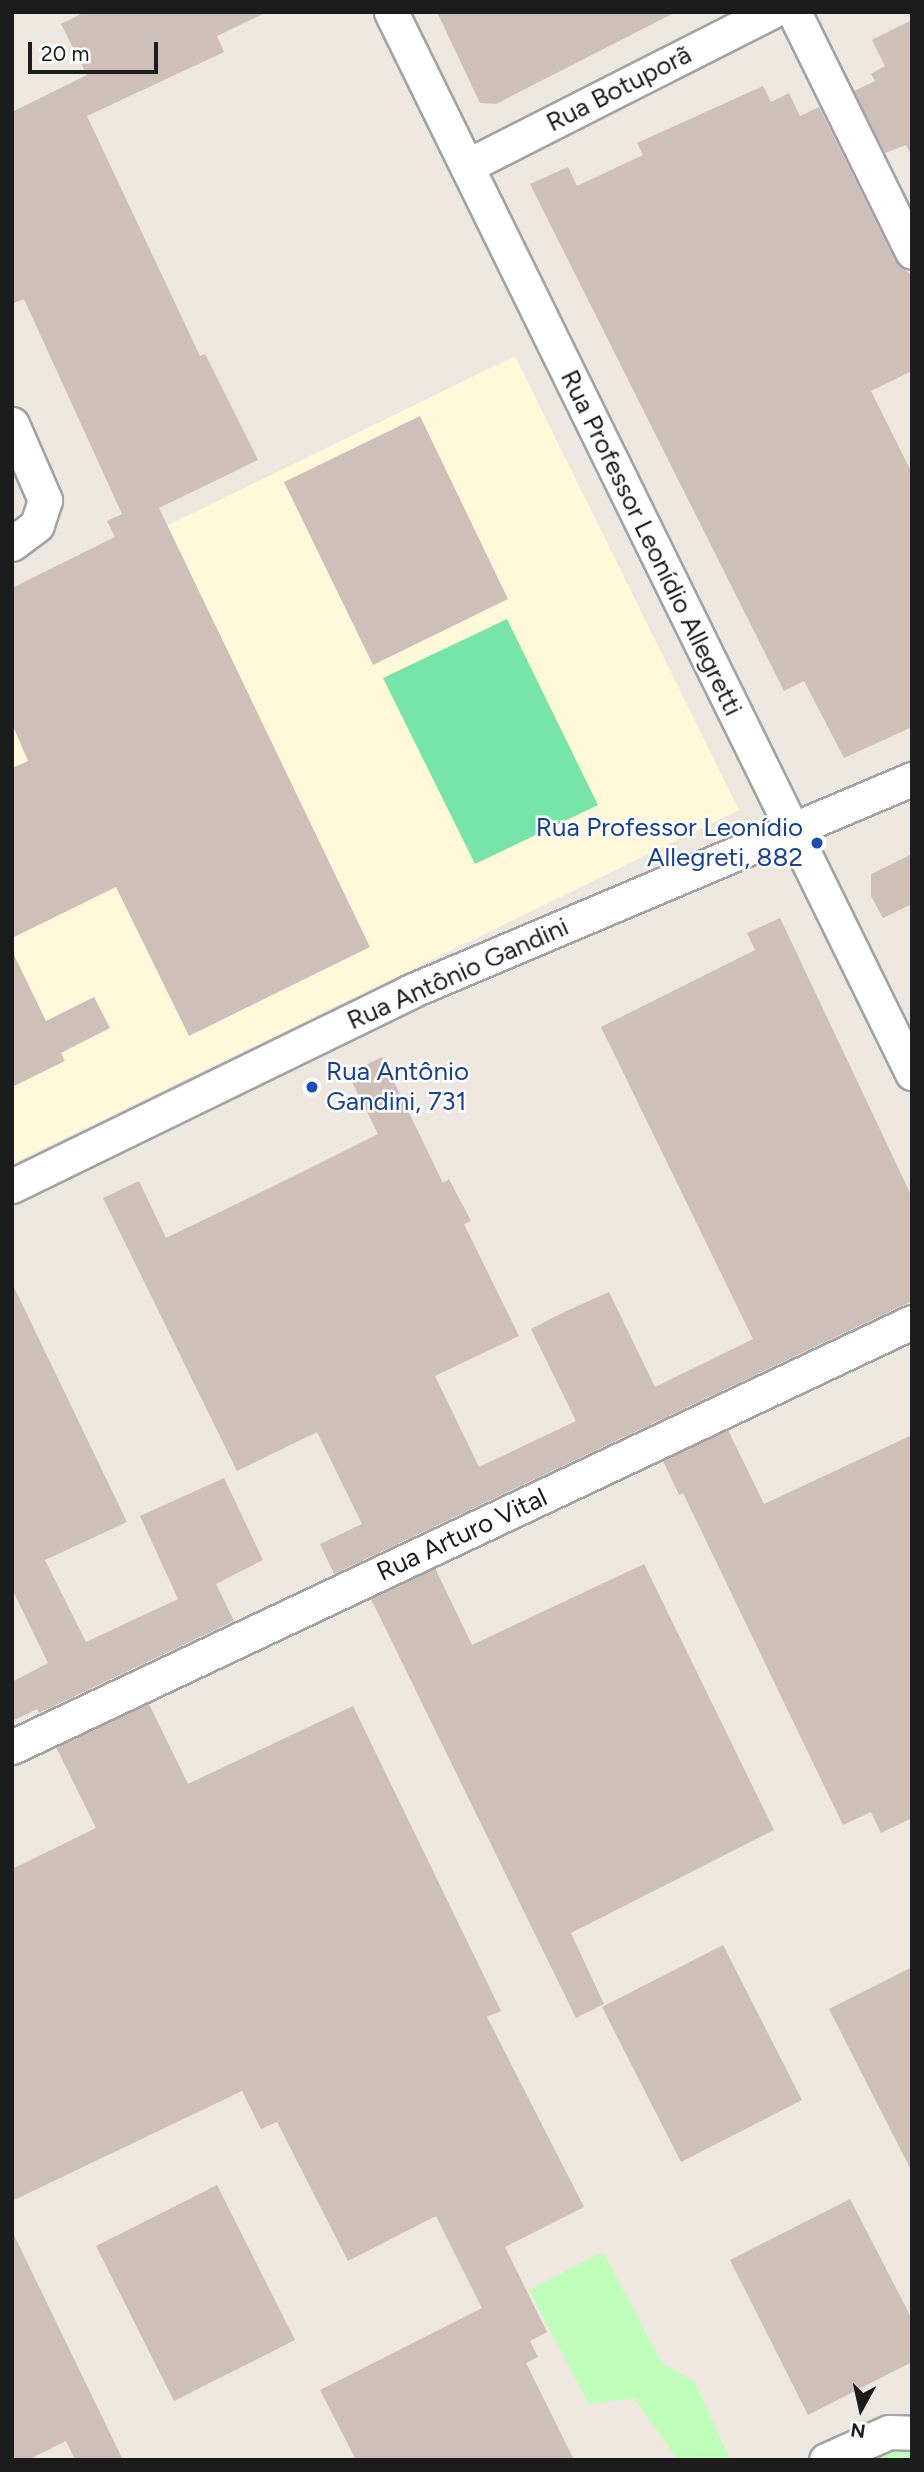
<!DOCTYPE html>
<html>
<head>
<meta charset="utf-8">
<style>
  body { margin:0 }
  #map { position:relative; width:924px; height:2472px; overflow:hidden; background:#eee7e0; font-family:Figtree,sans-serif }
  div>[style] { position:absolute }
  .education>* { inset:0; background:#fff8d9 }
  .park>* { inset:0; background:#befeb8 }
  .pitch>* { inset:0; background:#77e5a7 }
  .building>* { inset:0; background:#cebfb9 }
  .roads { filter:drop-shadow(2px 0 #a3a3a3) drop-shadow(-2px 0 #a3a3a3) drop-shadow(0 2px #a3a3a3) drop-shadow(0 -2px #a3a3a3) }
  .minor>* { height:33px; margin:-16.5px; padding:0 16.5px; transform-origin:16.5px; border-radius:16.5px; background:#fff }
  .dots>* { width:19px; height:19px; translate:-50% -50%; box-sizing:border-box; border:4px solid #fff; border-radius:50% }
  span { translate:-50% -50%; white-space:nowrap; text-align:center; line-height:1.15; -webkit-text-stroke:5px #fff; paint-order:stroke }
  .street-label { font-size:26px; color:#1c1c1c }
  .transit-label { font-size:26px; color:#164399 }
  .right { translate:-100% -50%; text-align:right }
  .left { translate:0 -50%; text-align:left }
  .frame { position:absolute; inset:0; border:14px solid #1c1c1c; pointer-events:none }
  .north { position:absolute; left:826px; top:2374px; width:70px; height:70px; -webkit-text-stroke:5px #fff; paint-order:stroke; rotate:188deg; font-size:19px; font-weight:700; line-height:28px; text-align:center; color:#1c1c1c }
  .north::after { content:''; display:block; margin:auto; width:24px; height:32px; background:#1c1c1c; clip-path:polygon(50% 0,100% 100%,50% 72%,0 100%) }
  .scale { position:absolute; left:28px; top:42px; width:130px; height:32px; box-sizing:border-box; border:4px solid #1c1c1c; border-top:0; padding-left:9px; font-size:21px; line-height:24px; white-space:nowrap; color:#1c1c1c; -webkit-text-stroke:5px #fff; paint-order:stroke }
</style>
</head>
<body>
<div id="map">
  <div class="education">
    <i style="clip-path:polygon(515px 356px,739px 810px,12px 1164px,12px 601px)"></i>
  </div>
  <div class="park">
    <i style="clip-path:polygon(603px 2252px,662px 2363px,695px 2382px,730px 2460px,678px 2460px,634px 2398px,589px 2404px,529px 2290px)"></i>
    <i style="clip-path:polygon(909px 2444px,912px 2460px,863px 2460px)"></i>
  </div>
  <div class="pitch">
    <i style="clip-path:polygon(507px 619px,598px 805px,475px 864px,383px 678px)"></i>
  </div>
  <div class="building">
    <i style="clip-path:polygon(85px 12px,267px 12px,217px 36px,224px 52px,87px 116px,200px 356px,205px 354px,258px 460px,159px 508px,370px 947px,189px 1036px,116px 887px,12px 938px,12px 768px,28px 761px,12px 724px,12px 588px,115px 537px,107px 521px,122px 514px,24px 299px,12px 304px,12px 112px,87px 75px,61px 24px)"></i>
    <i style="clip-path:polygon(437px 12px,676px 12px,496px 104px,480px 103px)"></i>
    <i style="clip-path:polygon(912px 20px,912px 156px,906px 145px,885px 153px,854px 91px,875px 81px,871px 74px,885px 66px,872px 40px)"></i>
    <i style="clip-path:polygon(763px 86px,771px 102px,789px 93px,800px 116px,819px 107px,895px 260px,912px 276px,912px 371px,871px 391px,912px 473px,912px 727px,844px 758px,804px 681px,784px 691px,530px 184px,568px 167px,577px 186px,643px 155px,637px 143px)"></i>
    <i style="clip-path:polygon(420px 416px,508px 599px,373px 665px,284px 482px)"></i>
    <i style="clip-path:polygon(912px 854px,912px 904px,883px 918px,871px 896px,871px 874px)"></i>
    <i style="clip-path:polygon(780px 918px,912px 1197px,912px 1301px,334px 1574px,320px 1544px,362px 1524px,317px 1432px,237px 1471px,103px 1198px,139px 1181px,166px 1238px,292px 1177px,378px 1134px,348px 1074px,382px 1057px,443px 1183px,449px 1179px,471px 1221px,464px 1224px,519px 1336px,435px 1376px,479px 1467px,576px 1421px,531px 1329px,564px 1312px,609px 1292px,655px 1387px,753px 1339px,601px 1027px,755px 950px,747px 933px)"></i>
    <i style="clip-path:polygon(12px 951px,46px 1021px,94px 997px,110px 1028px,61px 1053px,65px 1061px,12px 1087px)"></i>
    <i style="clip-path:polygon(12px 1283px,127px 1522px,45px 1560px,86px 1642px,178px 1599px,140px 1516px,224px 1478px,263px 1560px,216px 1584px,234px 1621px,39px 1713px,37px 1709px,12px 1721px,12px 1682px,48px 1663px,12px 1589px)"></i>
    <i style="clip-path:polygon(728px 1430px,764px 1504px,912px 1435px,912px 1818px,881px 1833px,871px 1812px,843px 1825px,683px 1493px,679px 1495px,663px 1461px)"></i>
    <i style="clip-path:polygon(644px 1564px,774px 1830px,571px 1933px,604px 2004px,576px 2018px,371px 1599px,435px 1568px,472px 1645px)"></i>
    <i style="clip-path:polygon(149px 1704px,188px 1784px,353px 1706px,501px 2011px,487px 2017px,584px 2207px,505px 2247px,547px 2332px,530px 2341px,538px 2357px,526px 2363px,574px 2460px,356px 2460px,320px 2390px,482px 2308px,436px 2216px,348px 2261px,277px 2122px,261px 2129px,242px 2091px,12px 2201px,12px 1869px,96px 1828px,56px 1747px)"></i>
    <i style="clip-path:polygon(723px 1945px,802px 2100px,681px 2162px,602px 2007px)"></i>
    <i style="clip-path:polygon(912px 1967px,912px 2172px,829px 2009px)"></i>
    <i style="clip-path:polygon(217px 2185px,295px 2340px,174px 2401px,96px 2246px)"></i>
    <i style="clip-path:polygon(850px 2199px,912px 2319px,912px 2362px,808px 2415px,730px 2260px)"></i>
    <i style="clip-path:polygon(12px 2231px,123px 2460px,75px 2460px,66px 2441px,28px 2460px,12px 2460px)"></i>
  </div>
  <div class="roads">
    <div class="minor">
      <i style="left:391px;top:12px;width:1182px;rotate:63.85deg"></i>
      <i style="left:794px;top:12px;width:267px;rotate:63.8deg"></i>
      <i style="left:467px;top:166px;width:341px;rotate:-26.9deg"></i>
      <i style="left:12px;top:424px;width:83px;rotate:66.5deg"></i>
      <i style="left:45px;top:500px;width:26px;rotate:108deg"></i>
      <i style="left:37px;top:525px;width:31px;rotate:143deg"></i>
      <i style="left:12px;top:1186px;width:444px;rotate:-26deg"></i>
      <i style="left:411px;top:991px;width:544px;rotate:-22.94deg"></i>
      <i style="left:12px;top:1747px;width:995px;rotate:-25.28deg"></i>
      <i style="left:826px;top:2460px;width:69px;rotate:-24deg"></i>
      <i style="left:889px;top:2432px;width:23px;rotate:2deg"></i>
    </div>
  </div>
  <div class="dots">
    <i style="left:817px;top:843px;background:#1a4fb4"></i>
    <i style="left:312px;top:1087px;background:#1a4fb4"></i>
  </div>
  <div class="street-label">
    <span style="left:619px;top:89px;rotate:-27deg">Rua Botuporã</span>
    <span style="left:651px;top:543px;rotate:64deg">Rua Professor Leonídio Allegretti</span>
    <span style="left:458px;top:974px;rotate:-24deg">Rua Antônio Gandini</span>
    <span style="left:462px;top:1535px;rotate:-25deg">Rua Arturo Vital</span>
  </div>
  <div class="transit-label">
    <span class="right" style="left:803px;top:843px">Rua Professor Leonídio<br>Allegreti, 882</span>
    <span class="left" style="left:326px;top:1087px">Rua Antônio<br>Gandini, 731</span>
  </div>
  <div class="frame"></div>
  <div class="north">N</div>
  <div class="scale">20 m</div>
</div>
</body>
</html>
